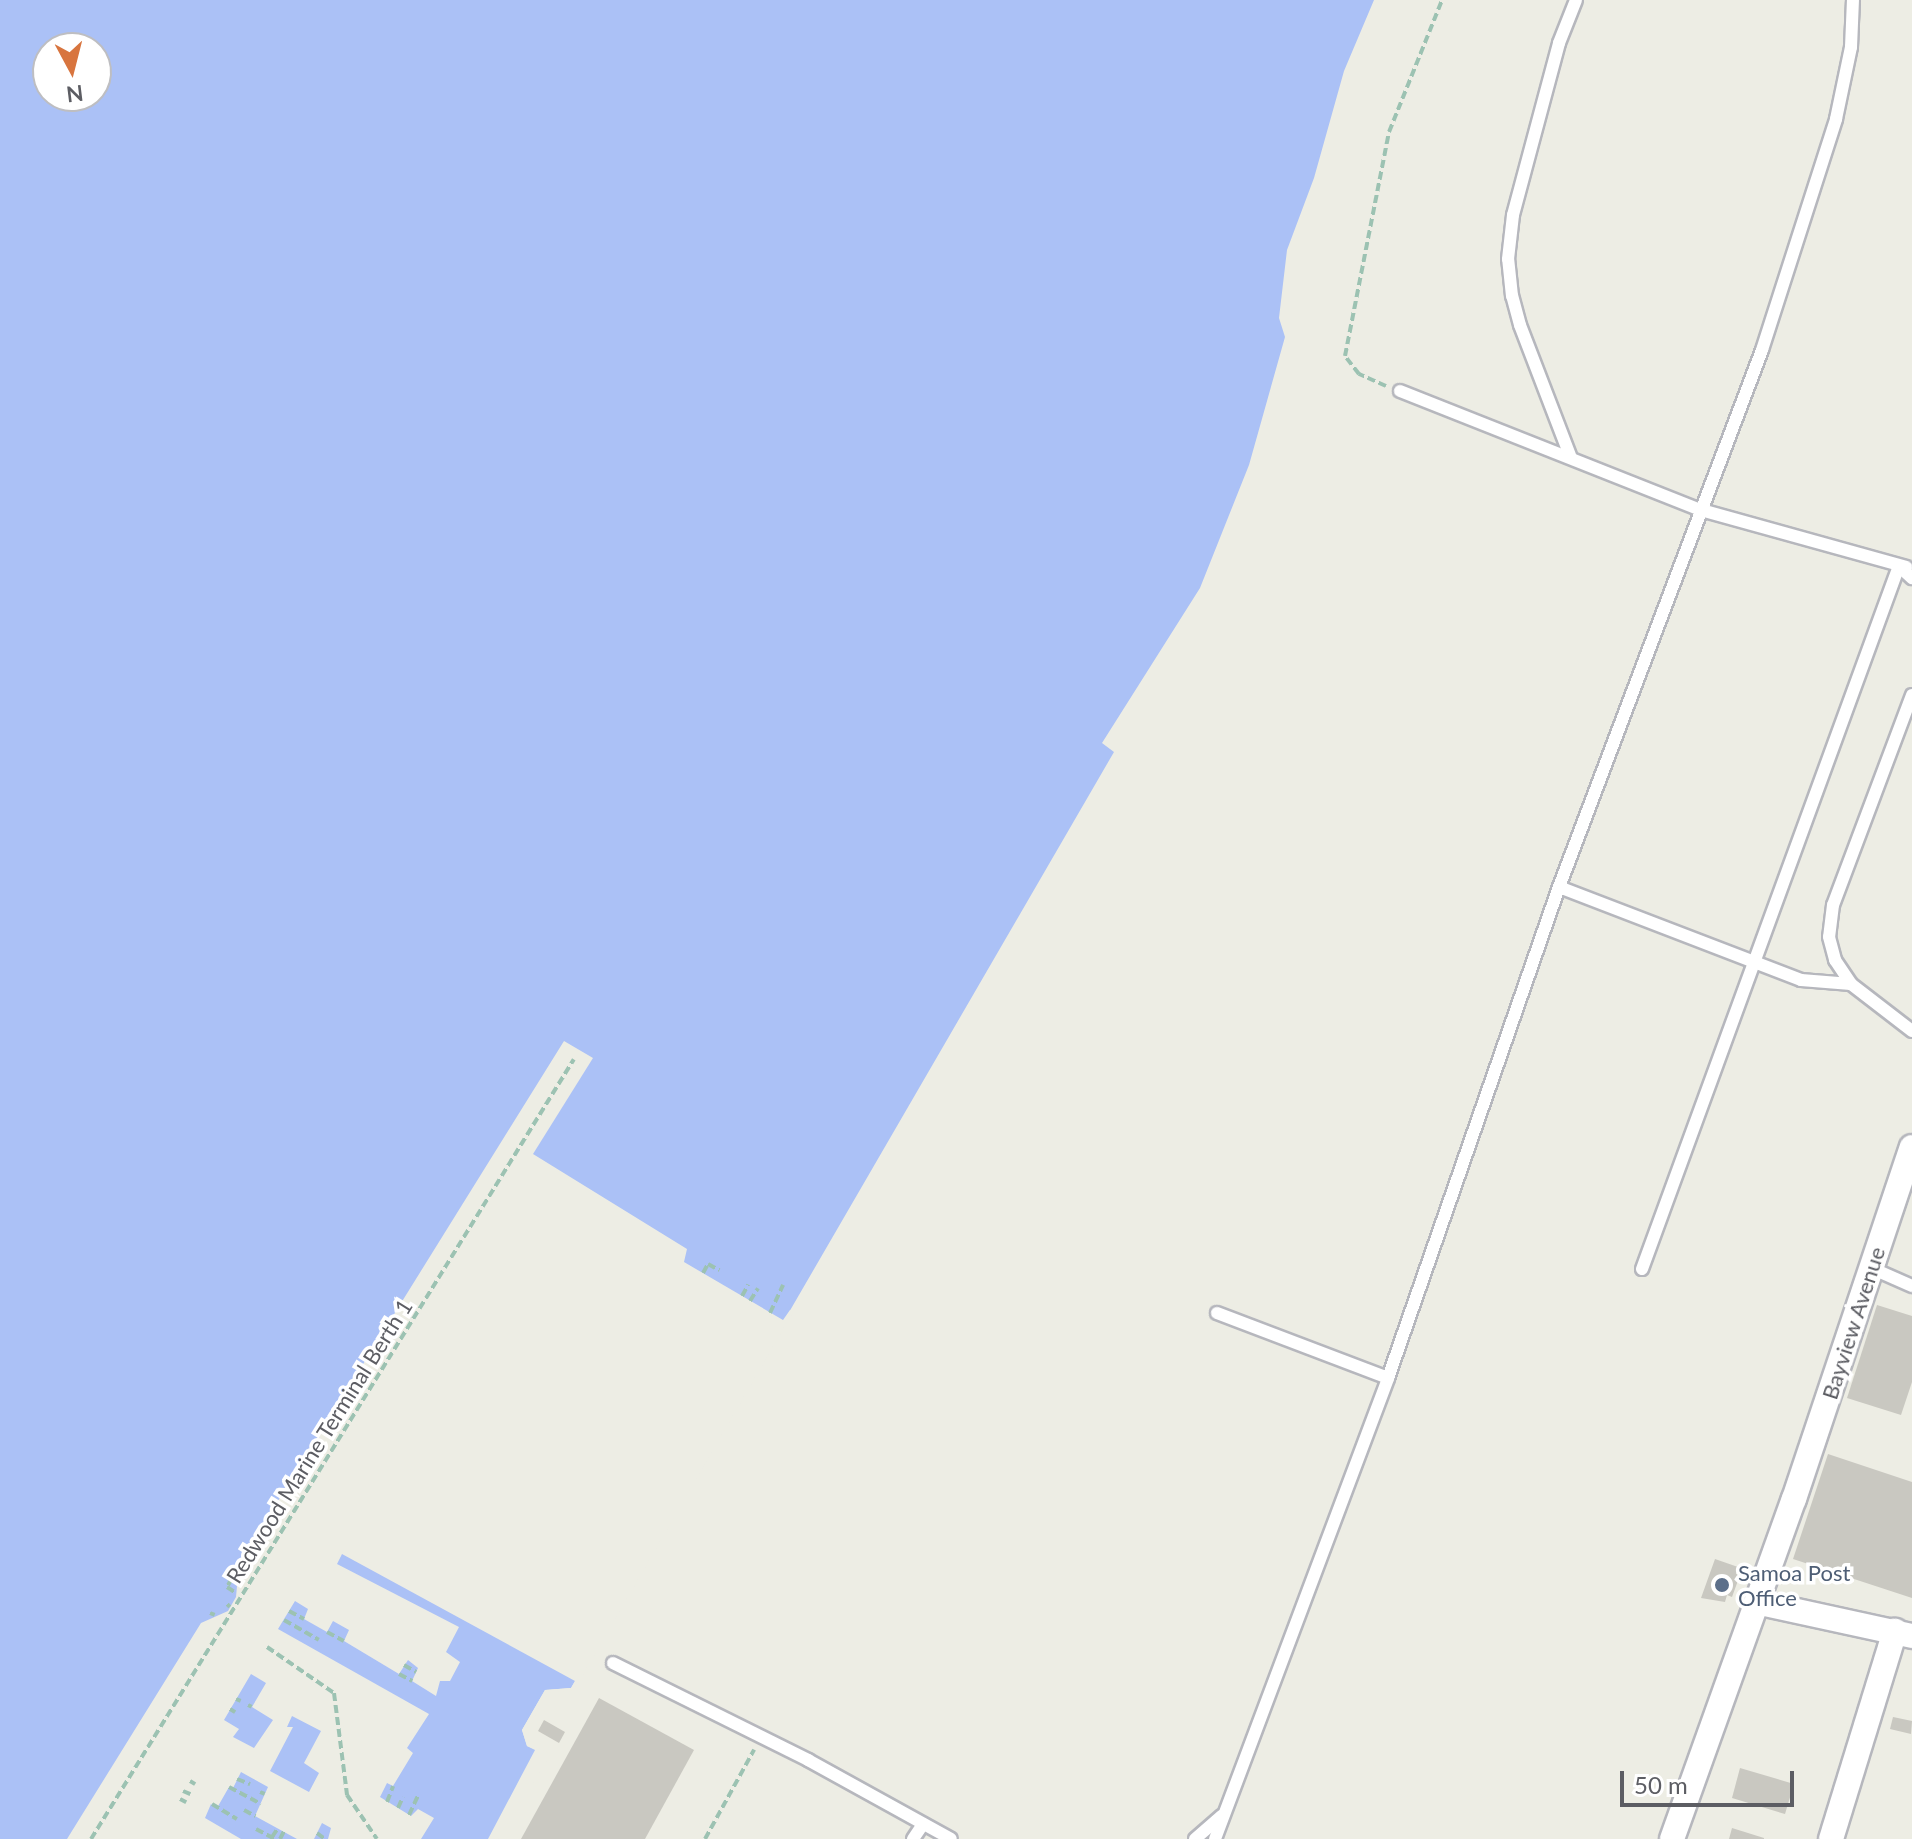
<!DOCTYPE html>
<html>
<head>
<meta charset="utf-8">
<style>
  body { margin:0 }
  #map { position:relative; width:1912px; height:1839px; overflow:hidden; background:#edede4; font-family:Lato,sans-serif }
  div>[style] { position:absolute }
  .water>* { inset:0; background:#abc1f6 }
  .pier>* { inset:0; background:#edede4 }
  .building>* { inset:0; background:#c9c8c1 }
  .path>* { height:4px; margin-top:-2px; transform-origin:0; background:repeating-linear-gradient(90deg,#9cc2b2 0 8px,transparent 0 12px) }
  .roads { filter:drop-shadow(2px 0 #b6b7bd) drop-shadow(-2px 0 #b6b7bd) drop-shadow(0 2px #b6b7bd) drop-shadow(0 -2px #b6b7bd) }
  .service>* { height:12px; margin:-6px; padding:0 6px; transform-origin:6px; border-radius:6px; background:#fff }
  .minor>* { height:24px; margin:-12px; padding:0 12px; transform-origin:12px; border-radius:12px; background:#fff }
  .dots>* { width:22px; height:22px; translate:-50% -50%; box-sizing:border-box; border:4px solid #fff; border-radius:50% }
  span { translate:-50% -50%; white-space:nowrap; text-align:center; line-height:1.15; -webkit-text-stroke:7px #fff; paint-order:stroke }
  .street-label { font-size:22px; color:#5c5d63 }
  .service-label { font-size:22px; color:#4e5e75 }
  .left { translate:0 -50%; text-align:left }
  .north { position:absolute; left:32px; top:32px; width:80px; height:80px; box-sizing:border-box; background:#fff; border:2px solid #bebec1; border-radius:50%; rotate:173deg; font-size:22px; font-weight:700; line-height:32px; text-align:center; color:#5c5d63 }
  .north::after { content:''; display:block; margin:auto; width:28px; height:36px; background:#d8753f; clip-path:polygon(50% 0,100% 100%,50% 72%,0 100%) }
  .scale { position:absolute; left:1620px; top:1771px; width:174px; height:36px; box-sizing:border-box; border:4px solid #5c5d63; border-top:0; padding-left:10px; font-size:24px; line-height:28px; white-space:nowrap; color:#5c5d63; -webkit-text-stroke:6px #fff; paint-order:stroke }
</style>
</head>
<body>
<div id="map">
  <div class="water">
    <i style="clip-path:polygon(evenodd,0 0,1374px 0,1344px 71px,1314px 178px,1287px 250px,1279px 318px,1285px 337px,1249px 465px,1200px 588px,1102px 743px,1114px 752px,571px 1688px,545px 1690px,522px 1730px,527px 1746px,547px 1754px,493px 1839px,0 1839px,0 0,48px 48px,96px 48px,96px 96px,48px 96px,48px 48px)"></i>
  </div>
  <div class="pier">
    <i style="clip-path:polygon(evenodd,564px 1041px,593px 1058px,533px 1154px,687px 1249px,684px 1262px,783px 1320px,790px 1310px,793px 1312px,574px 1690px,548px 1693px,526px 1731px,530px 1743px,551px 1754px,514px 1814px,498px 1839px,488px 1839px,535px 1750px,527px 1746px,522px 1730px,545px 1690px,571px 1688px,575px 1681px,342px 1554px,337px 1564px,459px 1627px,446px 1652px,460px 1662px,450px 1681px,440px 1681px,436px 1696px,412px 1681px,418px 1668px,408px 1660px,399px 1674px,344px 1641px,349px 1630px,333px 1621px,327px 1632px,304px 1619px,308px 1609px,295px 1601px,278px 1629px,429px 1714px,407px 1748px,413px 1753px,393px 1786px,387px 1783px,380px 1797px,411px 1816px,418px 1809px,434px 1818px,421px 1839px,328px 1839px,331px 1828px,322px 1823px,314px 1839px,297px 1839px,255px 1816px,268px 1787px,241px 1772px,233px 1788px,229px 1787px,217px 1808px,211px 1804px,205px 1818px,241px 1839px,67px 1839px,201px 1623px,228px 1611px,236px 1597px,237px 1586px,230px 1578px,564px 1041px,251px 1674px,266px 1683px,252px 1707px,273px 1720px,254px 1748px,233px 1737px,239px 1729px,224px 1720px,251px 1674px,564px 1041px,292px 1716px,321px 1731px,304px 1763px,319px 1773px,309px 1792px,270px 1771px,293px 1727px,287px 1727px,292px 1716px)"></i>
  </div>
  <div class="building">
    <i style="clip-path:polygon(1877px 1305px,1912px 1316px,1912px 1382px,1901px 1415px,1847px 1398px)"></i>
    <i style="clip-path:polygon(1828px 1454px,1912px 1482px,1912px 1598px,1793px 1559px)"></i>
    <i style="clip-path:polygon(1715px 1559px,1738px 1567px,1736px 1574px,1740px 1575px,1732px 1597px,1727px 1595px,1725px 1602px,1701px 1598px)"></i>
    <i style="clip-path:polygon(599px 1698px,694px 1750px,645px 1839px,521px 1839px)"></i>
    <i style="clip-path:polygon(1893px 1717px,1912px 1721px,1911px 1734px,1890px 1729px)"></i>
    <i style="clip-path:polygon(544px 1720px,565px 1732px,559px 1743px,538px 1731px)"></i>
    <i style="clip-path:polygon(1740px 1768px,1794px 1784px,1785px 1814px,1732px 1798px)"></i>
    <i style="clip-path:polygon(1732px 1828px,1764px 1838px,1764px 1839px,1729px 1839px)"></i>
  </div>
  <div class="path">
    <i style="left:1386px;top:386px;width:30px;rotate:-156deg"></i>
    <i style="left:1359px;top:374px;width:23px;rotate:-128deg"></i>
    <i style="left:1345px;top:356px;width:228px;rotate:-78.9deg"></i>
    <i style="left:1389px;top:132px;width:142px;rotate:-68.1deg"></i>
    <i style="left:703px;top:1273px;width:10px;rotate:-61deg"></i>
    <i style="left:708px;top:1264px;width:13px;rotate:29deg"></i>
    <i style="left:742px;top:1296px;width:13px;rotate:-61deg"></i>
    <i style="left:750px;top:1301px;width:15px;rotate:-58deg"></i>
    <i style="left:770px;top:1313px;width:31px;rotate:-65deg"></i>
    <i style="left:232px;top:1578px;width:10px;rotate:119deg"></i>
    <i style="left:227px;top:1587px;width:11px;rotate:34deg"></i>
    <i style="left:227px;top:1604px;width:4px;rotate:45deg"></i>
    <i style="left:289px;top:1611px;width:17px;rotate:28deg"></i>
    <i style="left:210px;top:1613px;width:5px;rotate:22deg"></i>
    <i style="left:284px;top:1620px;width:40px;rotate:29.7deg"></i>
    <i style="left:327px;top:1632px;width:19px;rotate:28deg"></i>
    <i style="left:267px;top:1647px;width:81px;rotate:34.5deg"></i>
    <i style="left:334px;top:1693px;width:103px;rotate:82.7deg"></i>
    <i style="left:347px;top:1795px;width:53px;rotate:55.7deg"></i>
    <i style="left:404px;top:1665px;width:14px;rotate:30deg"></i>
    <i style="left:399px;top:1674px;width:15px;rotate:28deg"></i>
    <i style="left:236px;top:1699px;width:5px;rotate:22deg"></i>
    <i style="left:248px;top:1705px;width:4px;rotate:27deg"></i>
    <i style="left:230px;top:1709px;width:6px;rotate:31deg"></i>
    <i style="left:237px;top:1779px;width:14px;rotate:21deg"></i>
    <i style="left:190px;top:1781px;width:6px;rotate:31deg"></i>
    <i style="left:229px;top:1787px;width:36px;rotate:28deg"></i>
    <i style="left:183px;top:1791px;width:8px;rotate:23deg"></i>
    <i style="left:260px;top:1792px;width:5px;rotate:22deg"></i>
    <i style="left:180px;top:1799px;width:7px;rotate:27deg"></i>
    <i style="left:387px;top:1802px;width:17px;rotate:-69deg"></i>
    <i style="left:212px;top:1804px;width:29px;rotate:31deg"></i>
    <i style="left:398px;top:1808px;width:12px;rotate:-66deg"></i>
    <i style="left:244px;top:1810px;width:13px;rotate:29deg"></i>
    <i style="left:409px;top:1815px;width:21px;rotate:-65deg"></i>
    <i style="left:256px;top:1829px;width:21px;rotate:28deg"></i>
    <i style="left:317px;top:1833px;width:10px;rotate:37deg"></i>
    <i style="left:272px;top:1837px;width:11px;rotate:-56deg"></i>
    <i style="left:91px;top:1839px;width:917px;rotate:-58.23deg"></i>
    <i style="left:280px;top:1839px;width:9px;rotate:-63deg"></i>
    <i style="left:705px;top:1839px;width:102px;rotate:-61.2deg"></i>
  </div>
  <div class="roads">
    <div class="service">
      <i style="left:1400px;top:391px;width:324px;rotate:21.6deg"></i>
      <i style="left:1701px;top:510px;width:213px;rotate:15.5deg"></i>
      <i style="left:1571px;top:458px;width:142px;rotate:-111deg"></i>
      <i style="left:1520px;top:325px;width:30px;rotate:-105deg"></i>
      <i style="left:1512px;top:296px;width:37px;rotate:-96deg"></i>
      <i style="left:1508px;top:259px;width:44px;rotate:-83.5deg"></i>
      <i style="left:1513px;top:215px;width:178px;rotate:-75deg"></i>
      <i style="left:1559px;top:43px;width:46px;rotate:-68.4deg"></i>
      <i style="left:1912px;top:695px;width:224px;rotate:110.6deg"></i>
      <i style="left:1833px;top:905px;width:32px;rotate:97deg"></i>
      <i style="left:1829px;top:937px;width:24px;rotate:75deg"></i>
      <i style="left:1835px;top:960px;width:29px;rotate:56deg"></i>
      <i style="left:1851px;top:984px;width:77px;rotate:37.6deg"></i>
      <i style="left:1559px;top:887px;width:259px;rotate:21deg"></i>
      <i style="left:1801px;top:980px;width:50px;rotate:4.6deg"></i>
      <i style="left:1871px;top:1268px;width:45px;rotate:23.7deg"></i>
      <i style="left:1642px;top:1269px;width:749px;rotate:-69.92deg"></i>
      <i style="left:1899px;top:566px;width:18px;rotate:43deg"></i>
      <i style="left:1217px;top:1313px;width:183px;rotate:20.8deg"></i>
      <i style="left:613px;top:1663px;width:218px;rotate:26.4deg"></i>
      <i style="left:808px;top:1760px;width:163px;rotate:28.9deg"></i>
      <i style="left:913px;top:1839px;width:18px;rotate:-56deg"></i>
      <i style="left:1195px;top:1839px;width:35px;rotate:-41deg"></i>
      <i style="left:1215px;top:1839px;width:492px;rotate:-69.4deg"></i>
      <i style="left:1388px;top:1378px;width:520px;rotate:-70.8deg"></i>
      <i style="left:1559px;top:887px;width:574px;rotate:-69.29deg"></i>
      <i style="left:1762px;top:350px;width:243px;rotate:-72.2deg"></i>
      <i style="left:1836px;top:119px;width:74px;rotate:-78.2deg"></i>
      <i style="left:1851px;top:47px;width:47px;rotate:-87.6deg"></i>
    </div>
    <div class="minor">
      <i style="left:1756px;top:1602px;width:160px;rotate:12.3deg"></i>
      <i style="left:1672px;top:1839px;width:361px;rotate:-70.3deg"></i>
      <i style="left:1794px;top:1499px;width:371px;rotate:-71.5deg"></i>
      <i style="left:1831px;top:1839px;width:218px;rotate:-72.9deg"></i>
    </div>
  </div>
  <div class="dots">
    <i style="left:1722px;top:1585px;background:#5c6f8a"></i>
  </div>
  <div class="street-label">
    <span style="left:1853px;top:1323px;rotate:-72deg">Bayview Avenue</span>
    <span style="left:319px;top:1441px;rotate:-58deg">Redwood Marine Terminal Berth 1</span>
  </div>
  <div class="service-label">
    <span class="left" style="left:1738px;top:1585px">Samoa Post<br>Office</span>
  </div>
  <div class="north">N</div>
  <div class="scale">50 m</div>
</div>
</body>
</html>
